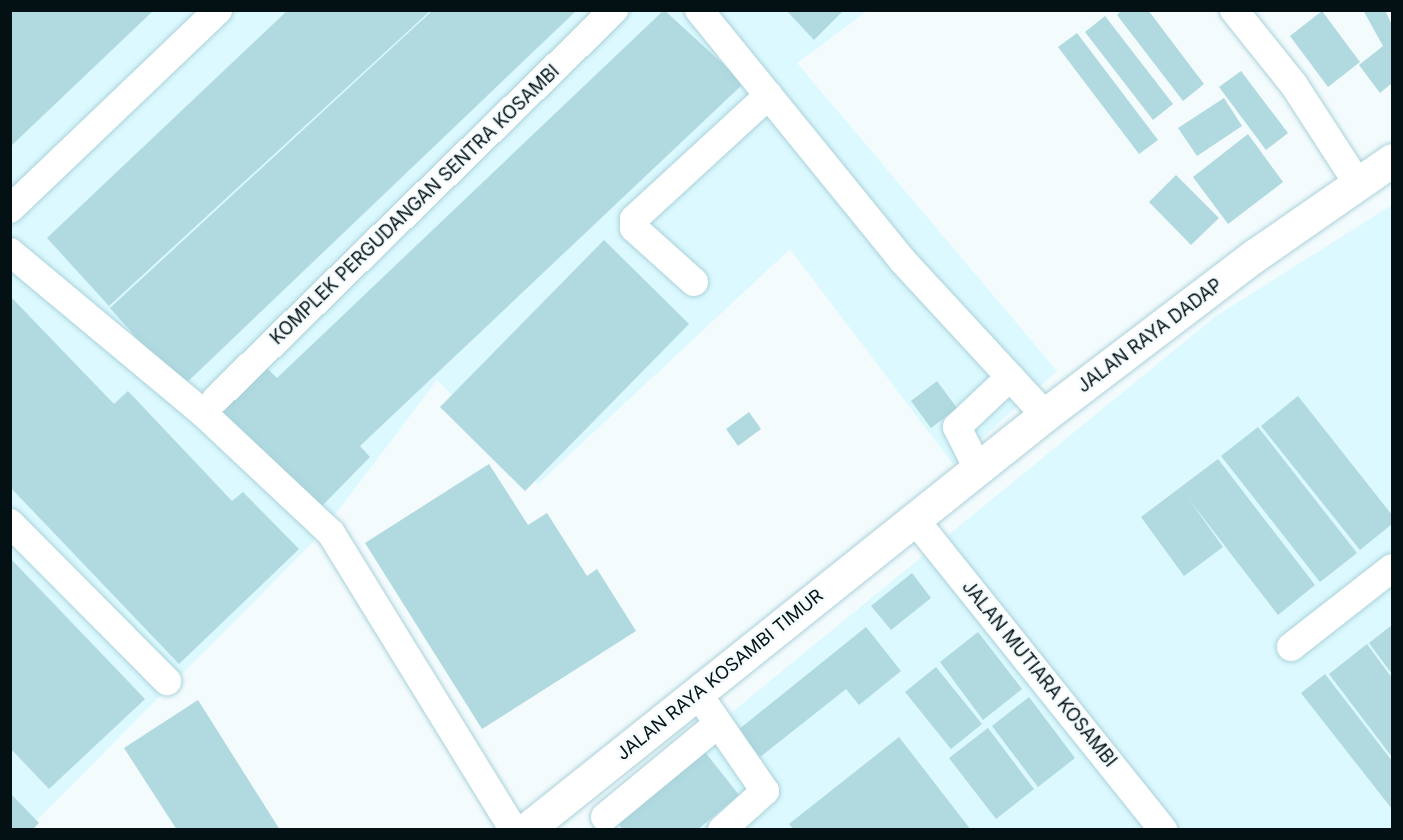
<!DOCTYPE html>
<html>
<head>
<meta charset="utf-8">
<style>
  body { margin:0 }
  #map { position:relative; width:1403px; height:840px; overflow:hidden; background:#f3fbfd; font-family:Inter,sans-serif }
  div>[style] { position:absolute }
  .built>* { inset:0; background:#dbf9fe }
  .building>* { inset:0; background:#b0d9e0 }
  .roads { filter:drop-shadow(0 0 2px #aad2d9) drop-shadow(0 0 2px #aad2d9) }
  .minor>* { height:28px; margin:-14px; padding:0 14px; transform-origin:14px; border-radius:14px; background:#fff }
  .major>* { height:33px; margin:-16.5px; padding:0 16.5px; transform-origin:16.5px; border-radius:16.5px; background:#fff }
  span { translate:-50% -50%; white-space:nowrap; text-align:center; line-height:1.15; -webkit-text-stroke:4.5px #f3fbfd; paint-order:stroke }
  .street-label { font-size:18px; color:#041114 }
  .frame { position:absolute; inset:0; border:12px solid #041114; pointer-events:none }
</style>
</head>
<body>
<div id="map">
  <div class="built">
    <i style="clip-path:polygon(10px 11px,867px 11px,797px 63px,1057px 371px,953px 464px,790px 249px,538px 484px,437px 380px,318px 537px,28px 829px,11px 829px)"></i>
    <i style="clip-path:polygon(1392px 205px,1392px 829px,588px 830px,1216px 316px)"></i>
  </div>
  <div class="building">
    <i style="clip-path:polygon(10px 10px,154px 10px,10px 147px)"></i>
    <i style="clip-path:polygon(288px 10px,431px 10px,109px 306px,47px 238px)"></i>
    <i style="clip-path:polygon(433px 10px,577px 10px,181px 388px,110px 308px)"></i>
    <i style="clip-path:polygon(664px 10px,744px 83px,360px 446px,370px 457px,317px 511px,218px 412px,264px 365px,277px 378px)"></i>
    <i style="clip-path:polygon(786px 10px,844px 10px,814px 40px)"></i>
    <i style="clip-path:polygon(1122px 10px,1148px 10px,1204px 84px,1183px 101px,1117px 15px)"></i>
    <i style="clip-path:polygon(1363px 10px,1385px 10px,1392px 25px,1392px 83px,1380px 93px,1359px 65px,1383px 46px)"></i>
    <i style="clip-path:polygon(1322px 11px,1360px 62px,1328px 87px,1290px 36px)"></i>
    <i style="clip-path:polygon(1105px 16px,1173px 104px,1153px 120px,1085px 32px)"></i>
    <i style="clip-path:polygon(1077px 33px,1158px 140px,1139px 154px,1058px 47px)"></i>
    <i style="clip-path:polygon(1241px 71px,1288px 133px,1266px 150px,1219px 87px)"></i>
    <i style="clip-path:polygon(1224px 98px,1242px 126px,1197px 156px,1178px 128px)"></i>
    <i style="clip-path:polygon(1248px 134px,1283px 182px,1228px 224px,1193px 177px)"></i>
    <i style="clip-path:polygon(1176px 175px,1219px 218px,1191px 245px,1149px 202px)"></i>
    <i style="clip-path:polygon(604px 240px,689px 324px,525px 491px,440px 407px)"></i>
    <i style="clip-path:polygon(10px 296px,114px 404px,128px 391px,232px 501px,243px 492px,299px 549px,179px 664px,10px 487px)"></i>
    <i style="clip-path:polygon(937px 381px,957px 408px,931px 428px,911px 401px)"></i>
    <i style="clip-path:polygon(1298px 396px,1392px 515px,1392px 524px,1360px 550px,1261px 426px)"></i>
    <i style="clip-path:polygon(749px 412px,761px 429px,738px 446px,726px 429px)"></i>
    <i style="clip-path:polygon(1258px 427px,1357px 553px,1320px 582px,1221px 456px)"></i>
    <i style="clip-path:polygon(1218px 459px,1315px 585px,1278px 615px,1188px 498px,1223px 547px,1184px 576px,1141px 517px)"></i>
    <i style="clip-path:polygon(489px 464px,528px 525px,547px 513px,587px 576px,597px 569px,636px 631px,482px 729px,365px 543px)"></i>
    <i style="clip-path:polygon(10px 558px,145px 699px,49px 789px,10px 748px)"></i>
    <i style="clip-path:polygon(912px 573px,931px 598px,891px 630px,871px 606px)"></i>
    <i style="clip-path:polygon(1392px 625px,1392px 674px,1369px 643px)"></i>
    <i style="clip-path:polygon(866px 627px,901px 671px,859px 705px,846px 689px,760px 757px,738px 730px)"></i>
    <i style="clip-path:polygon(978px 632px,1022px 689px,983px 720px,940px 662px)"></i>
    <i style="clip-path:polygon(1367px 644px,1392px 678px,1392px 757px,1329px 674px)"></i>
    <i style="clip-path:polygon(936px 667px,982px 724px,951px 749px,905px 692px)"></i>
    <i style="clip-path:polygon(1325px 674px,1392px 761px,1392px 809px,1301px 693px)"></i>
    <i style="clip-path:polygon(1029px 697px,1075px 758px,1038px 787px,992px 726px)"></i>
    <i style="clip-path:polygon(198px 700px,280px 830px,177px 830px,124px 748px)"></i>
    <i style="clip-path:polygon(988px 728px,1034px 789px,996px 819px,949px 758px)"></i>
    <i style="clip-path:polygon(899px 737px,971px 830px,794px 830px,789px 824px)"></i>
    <i style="clip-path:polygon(705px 752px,739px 795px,697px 830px,623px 830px,618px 823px)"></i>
    <i style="clip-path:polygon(10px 793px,39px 823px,32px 830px,10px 830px)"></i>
  </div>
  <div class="roads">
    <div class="minor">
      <i style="left:699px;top:10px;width:322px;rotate:50.9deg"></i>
      <i style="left:902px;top:260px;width:211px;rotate:47.3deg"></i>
      <i style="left:1234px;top:10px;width:96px;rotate:51.3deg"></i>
      <i style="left:1294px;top:85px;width:118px;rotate:57.1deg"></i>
      <i style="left:10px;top:209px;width:288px;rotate:-43.7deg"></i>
      <i style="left:10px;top:252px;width:251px;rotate:39.8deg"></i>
      <i style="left:203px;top:413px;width:175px;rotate:43.2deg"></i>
      <i style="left:331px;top:533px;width:349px;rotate:58.4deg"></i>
      <i style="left:694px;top:282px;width:81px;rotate:-138deg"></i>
      <i style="left:634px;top:228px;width:9px;rotate:-90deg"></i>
      <i style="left:634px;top:219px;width:183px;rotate:-42.6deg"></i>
      <i style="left:216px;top:399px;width:557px;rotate:-44.34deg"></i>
      <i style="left:978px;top:469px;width:47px;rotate:-116.6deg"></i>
      <i style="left:957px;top:427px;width:73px;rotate:-43.3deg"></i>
      <i style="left:915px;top:520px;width:397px;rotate:51.3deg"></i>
      <i style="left:10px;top:523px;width:223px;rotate:45.2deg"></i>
      <i style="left:1291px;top:647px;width:128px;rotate:-38deg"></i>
      <i style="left:698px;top:694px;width:118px;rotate:55.4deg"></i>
      <i style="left:765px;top:791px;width:58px;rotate:137.8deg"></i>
      <i style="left:605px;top:817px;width:146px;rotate:-39.5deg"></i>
    </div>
    <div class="major">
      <i style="left:526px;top:830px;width:665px;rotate:-38.65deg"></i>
      <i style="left:1045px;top:415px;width:263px;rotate:-37.3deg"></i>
      <i style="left:1254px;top:256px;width:168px;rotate:-34.8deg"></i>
    </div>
  </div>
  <div class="street-label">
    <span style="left:415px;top:205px;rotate:-44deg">KOMPLEK PERGUDANGAN SENTRA KOSAMBI</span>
    <span style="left:1150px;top:336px;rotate:-37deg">JALAN RAYA DADAP</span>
    <span style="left:1039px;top:674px;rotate:51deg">JALAN MUTIARA KOSAMBI</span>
    <span style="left:720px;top:675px;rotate:-39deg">JALAN RAYA KOSAMBI TIMUR</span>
  </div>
  <div class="frame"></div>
</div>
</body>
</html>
